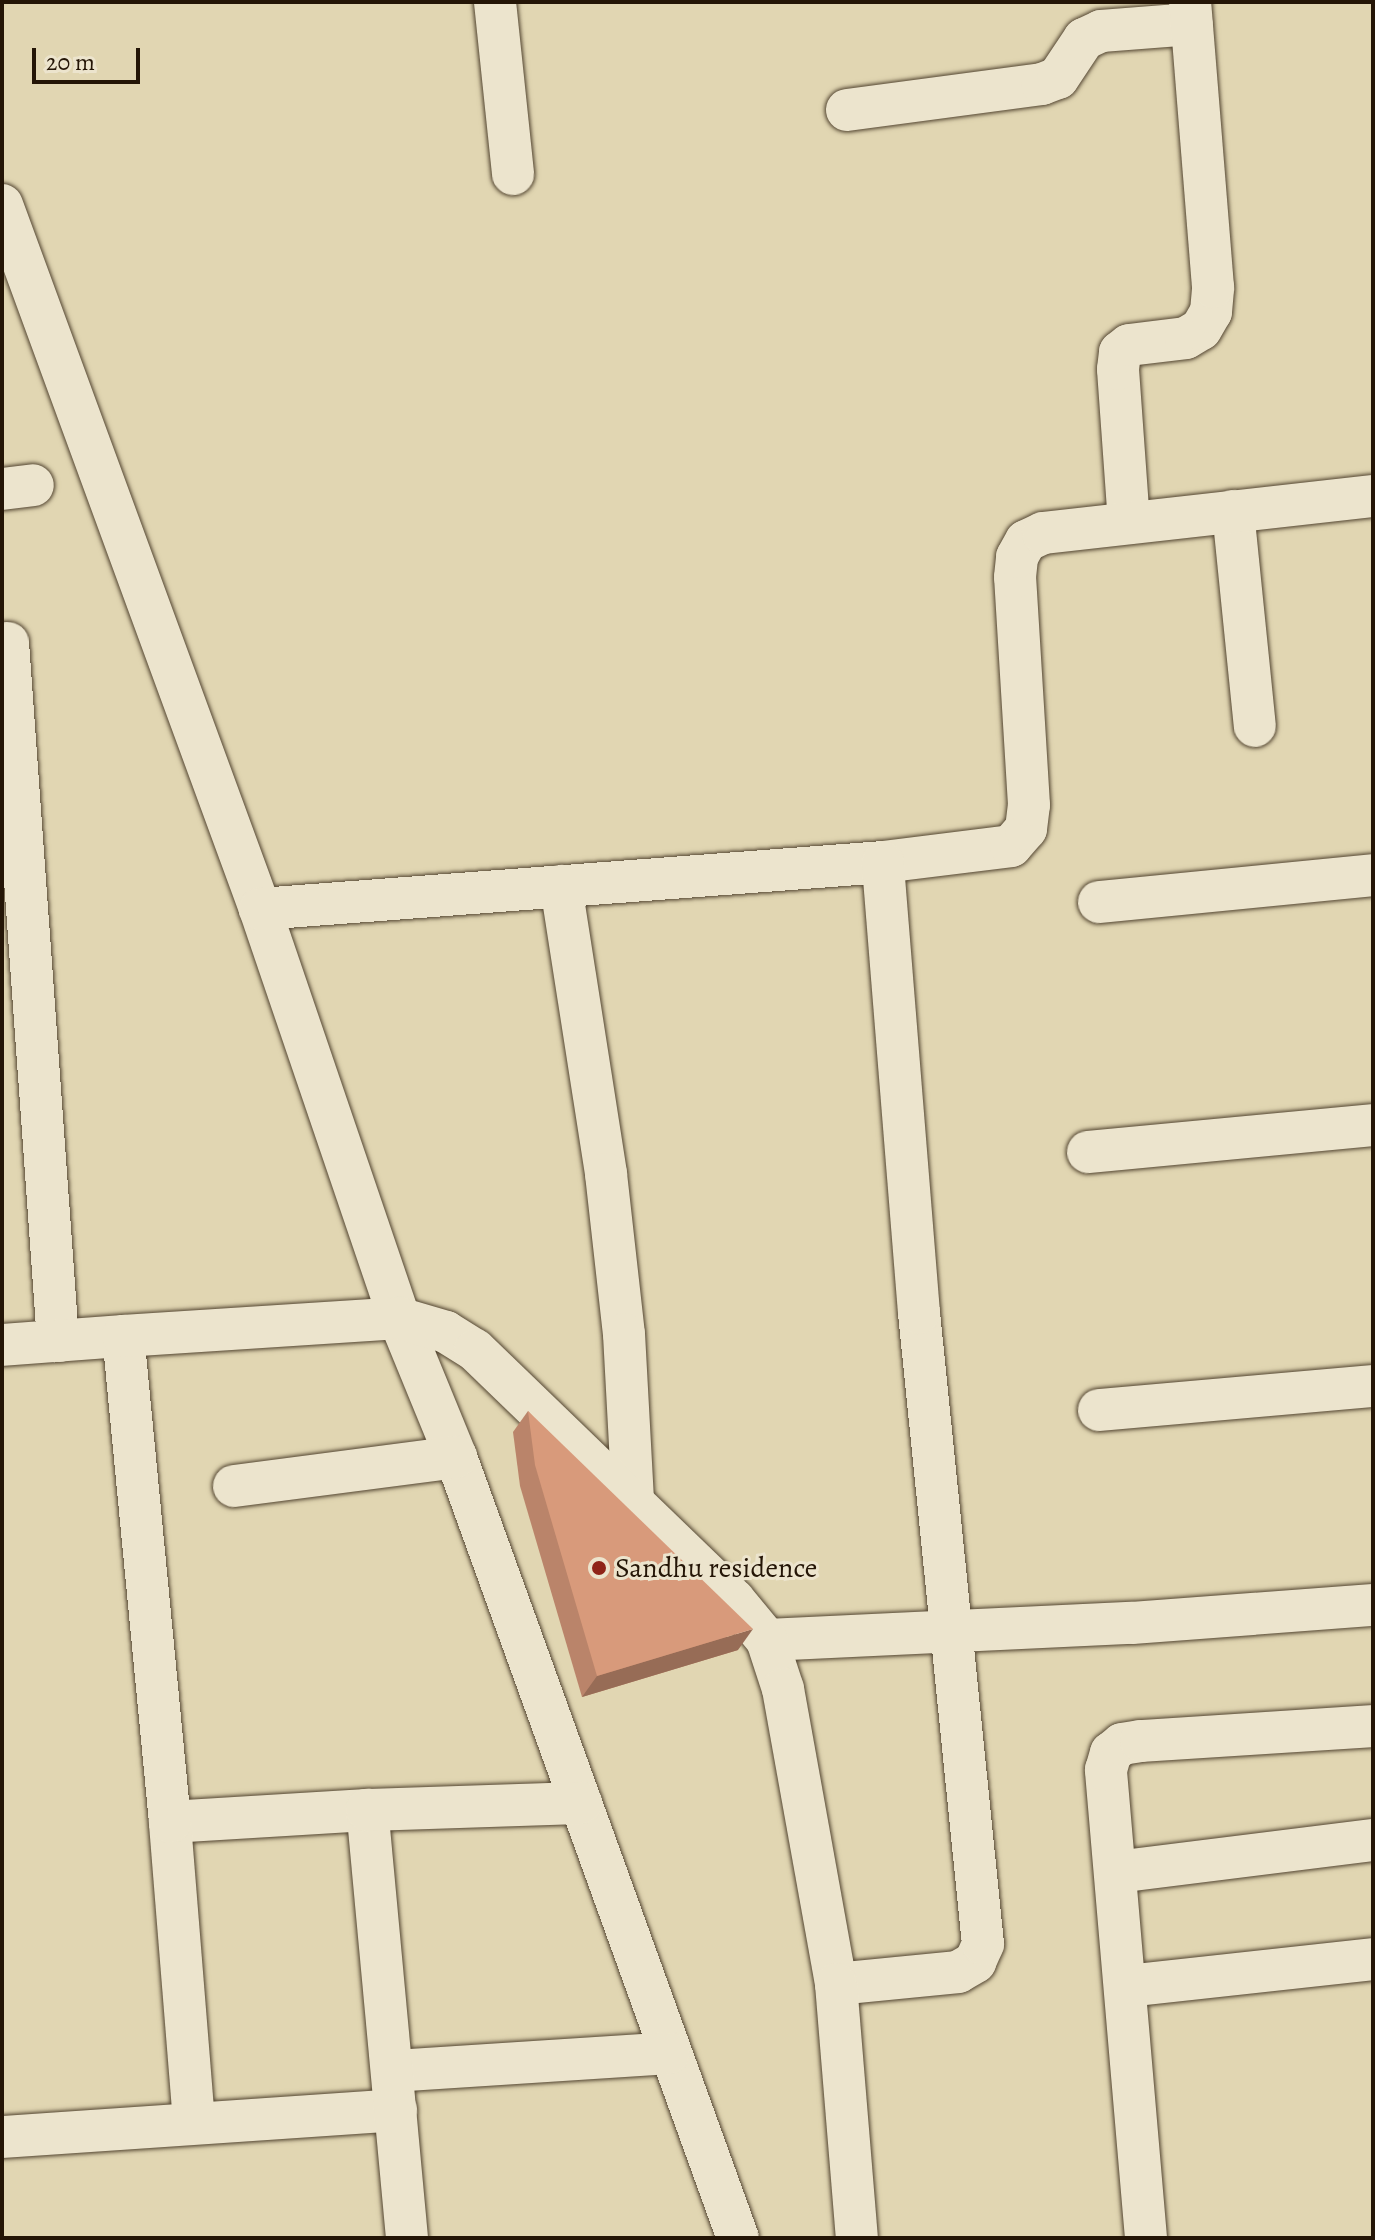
<!DOCTYPE html>
<html>
<head>
<meta charset="utf-8">
<style>
  body { margin:0 }
  #map { position:relative; width:1375px; height:2240px; overflow:hidden; background:#e1d6b2; font-family:Alegreya,serif }
  div>[style] { position:absolute }
  .roads { filter:drop-shadow(0 0 2px #534531) drop-shadow(0 0 2px #534531) }
  .minor>* { height:42px; margin:-21px; padding:0 21px; transform-origin:21px; border-radius:21px; background:#ece4cd }
  .wall>* { inset:0; background:#ba846a }
  .shaded-wall>* { inset:0; background:#976c56 }
  .building>* { inset:0; background:#d89a7b }
  .dots>* { width:22px; height:22px; translate:-50% -50%; box-sizing:border-box; border:4px solid #ece4cd; border-radius:50% }
  span { translate:-50% -50%; white-space:nowrap; text-align:center; line-height:1.15; -webkit-text-stroke:6px #ece4cd; paint-order:stroke }
  .poi-label { font-size:28px; color:#241506 }
  .left { translate:0 -50%; text-align:left }
  .frame { position:absolute; inset:0; border:4px solid #241506; pointer-events:none }
  .scale { position:absolute; left:32px; top:48px; width:108px; height:36px; box-sizing:border-box; border:4px solid #241506; border-top:0; padding-left:10px; font-size:24px; line-height:28px; white-space:nowrap; color:#241506; -webkit-text-stroke:6px #ece4cd; paint-order:stroke }
</style>
</head>
<body>
<div id="map">
  <div class="roads">
    <div class="minor">
      <i style="left:495px;top:2px;width:173px;rotate:84deg"></i>
      <i style="left:847px;top:110px;width:197px;rotate:-7.6deg"></i>
      <i style="left:1042px;top:84px;width:17px;rotate:-21deg"></i>
      <i style="left:1058px;top:78px;width:47px;rotate:-56.3deg"></i>
      <i style="left:1084px;top:39px;width:19px;rotate:-25deg"></i>
      <i style="left:1101px;top:31px;width:91px;rotate:-4.4deg"></i>
      <i style="left:2px;top:205px;width:750px;rotate:69.87deg"></i>
      <i style="left:260px;top:909px;width:432px;rotate:71.2deg"></i>
      <i style="left:399px;top:1318px;width:150px;rotate:67.7deg"></i>
      <i style="left:456px;top:1457px;width:830px;rotate:70.15deg"></i>
      <i style="left:2px;top:489px;width:31px;rotate:-7deg"></i>
      <i style="left:1233px;top:511px;width:216px;rotate:84.2deg"></i>
      <i style="left:1129px;top:523px;width:154px;rotate:-94.1deg"></i>
      <i style="left:1118px;top:369px;width:17px;rotate:-83deg"></i>
      <i style="left:1120px;top:352px;width:11px;rotate:-38deg"></i>
      <i style="left:1129px;top:345px;width:57px;rotate:-7deg"></i>
      <i style="left:1186px;top:338px;width:17px;rotate:-31deg"></i>
      <i style="left:1201px;top:329px;width:20px;rotate:-60deg"></i>
      <i style="left:1211px;top:312px;width:25px;rotate:-85deg"></i>
      <i style="left:1213px;top:287px;width:286px;rotate:-94.6deg"></i>
      <i style="left:8px;top:643px;width:700px;rotate:85.9deg"></i>
      <i style="left:561px;top:886px;width:291px;rotate:81.1deg"></i>
      <i style="left:606px;top:1174px;width:161px;rotate:83.6deg"></i>
      <i style="left:624px;top:1334px;width:168px;rotate:86.9deg"></i>
      <i style="left:1099px;top:902px;width:275px;rotate:-5.6deg"></i>
      <i style="left:260px;top:909px;width:625px;rotate:-4.31deg"></i>
      <i style="left:883px;top:862px;width:129px;rotate:-7.1deg"></i>
      <i style="left:1011px;top:846px;width:23px;rotate:-49deg"></i>
      <i style="left:1026px;top:829px;width:24px;rotate:-83deg"></i>
      <i style="left:1029px;top:805px;width:228px;rotate:-93.5deg"></i>
      <i style="left:1015px;top:577px;width:20px;rotate:-84deg"></i>
      <i style="left:1017px;top:557px;width:18px;rotate:-61deg"></i>
      <i style="left:1026px;top:541px;width:19px;rotate:-25deg"></i>
      <i style="left:1043px;top:533px;width:332px;rotate:-6.4deg"></i>
      <i style="left:1088px;top:1152px;width:286px;rotate:-5.4deg"></i>
      <i style="left:2px;top:1345px;width:121px;rotate:-4.3deg"></i>
      <i style="left:1099px;top:1410px;width:275px;rotate:-5deg"></i>
      <i style="left:234px;top:1486px;width:224px;rotate:-7.4deg"></i>
      <i style="left:767px;top:1640px;width:365px;rotate:-2.7deg"></i>
      <i style="left:1132px;top:1623px;width:242px;rotate:-4.3deg"></i>
      <i style="left:170px;top:1822px;width:197px;rotate:-3.5deg"></i>
      <i style="left:1116px;top:1872px;width:259px;rotate:-7.1deg"></i>
      <i style="left:836px;top:1984px;width:123px;rotate:-5.6deg"></i>
      <i style="left:958px;top:1972px;width:20px;rotate:-30deg"></i>
      <i style="left:975px;top:1962px;width:20px;rotate:-66deg"></i>
      <i style="left:983px;top:1944px;width:634px;rotate:-95.79deg"></i>
      <i style="left:919px;top:1313px;width:452px;rotate:-94.6deg"></i>
      <i style="left:1126px;top:1986px;width:248px;rotate:-6.2deg"></i>
      <i style="left:393px;top:2071px;width:276px;rotate:-3.7deg"></i>
      <i style="left:194px;top:2122px;width:301px;rotate:-94.6deg"></i>
      <i style="left:170px;top:1822px;width:488px;rotate:-95.5deg"></i>
      <i style="left:123px;top:1336px;width:277px;rotate:-3.7deg"></i>
      <i style="left:399px;top:1318px;width:49px;rotate:16.6deg"></i>
      <i style="left:446px;top:1332px;width:34px;rotate:32deg"></i>
      <i style="left:475px;top:1350px;width:360px;rotate:44deg"></i>
      <i style="left:734px;top:1600px;width:52px;rotate:50.5deg"></i>
      <i style="left:767px;top:1640px;width:52px;rotate:71.9deg"></i>
      <i style="left:783px;top:1689px;width:300px;rotate:79.8deg"></i>
      <i style="left:836px;top:1984px;width:255px;rotate:85.3deg"></i>
      <i style="left:2px;top:2137px;width:395px;rotate:-3.9deg"></i>
      <i style="left:407px;top:2238px;width:430px;rotate:-95.3deg"></i>
      <i style="left:367px;top:1810px;width:214px;rotate:-1.9deg"></i>
      <i style="left:1146px;top:2238px;width:470px;rotate:-94.9deg"></i>
      <i style="left:1106px;top:1770px;width:18px;rotate:-74deg"></i>
      <i style="left:1111px;top:1753px;width:14px;rotate:-39deg"></i>
      <i style="left:1122px;top:1744px;width:19px;rotate:-9deg"></i>
      <i style="left:1141px;top:1741px;width:232px;rotate:-3.7deg"></i>
    </div>
  </div>
  <div class="wall">
    <i style="clip-path:polygon(528px 1411px,738px 1650px,582px 1697px,520px 1486px,513px 1432px)"></i>
  </div>
  <div class="shaded-wall">
    <i style="clip-path:polygon(753px 1629px,738px 1650px,582px 1697px,597px 1676px)"></i>
  </div>
  <div class="building">
    <i style="clip-path:polygon(528px 1411px,753px 1629px,597px 1676px,535px 1465px)"></i>
  </div>
  <div class="dots">
    <i style="left:599px;top:1568px;background:#8f2418"></i>
  </div>
  <div class="poi-label">
    <span class="left" style="left:615px;top:1568px">Sandhu residence</span>
  </div>
  <div class="frame"></div>
  <div class="scale">20 m</div>
</div>
</body>
</html>
